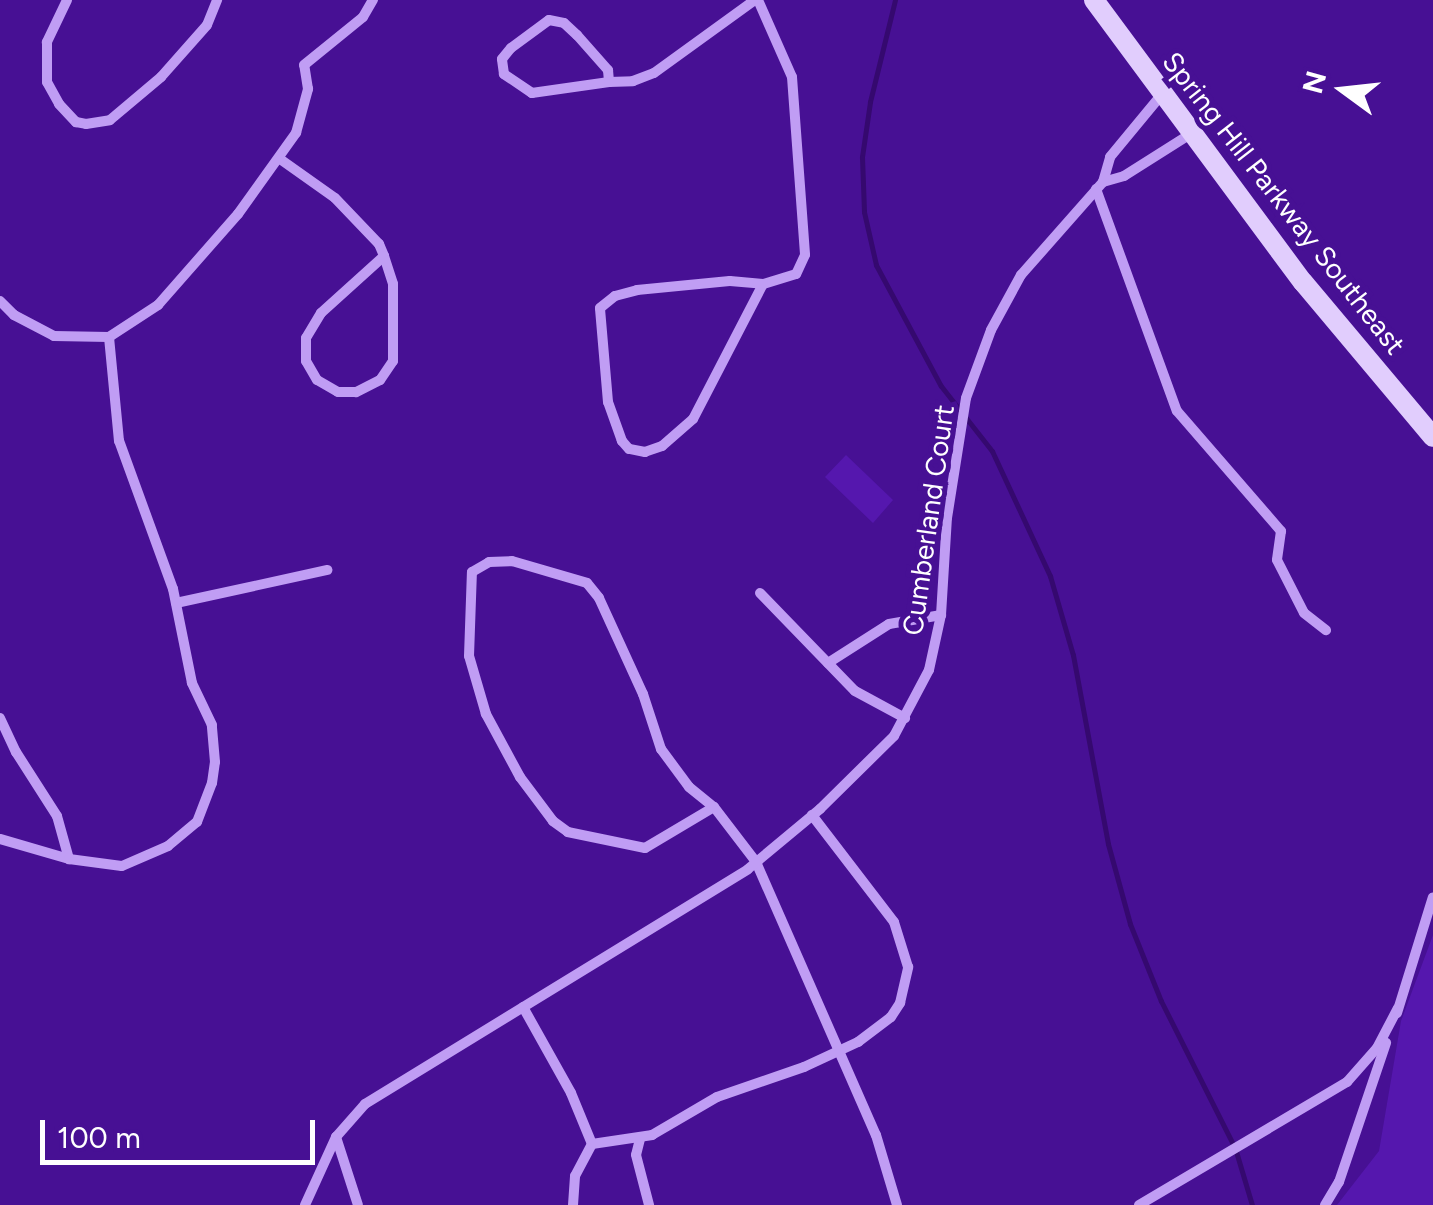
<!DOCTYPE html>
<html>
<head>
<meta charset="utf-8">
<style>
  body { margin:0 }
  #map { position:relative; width:1433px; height:1205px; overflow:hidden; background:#471094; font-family:Figtree,sans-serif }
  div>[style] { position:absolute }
  .green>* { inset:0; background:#5517ae }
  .stream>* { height:5px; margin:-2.5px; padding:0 2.5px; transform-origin:2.5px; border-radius:2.5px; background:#35096f }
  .street>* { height:10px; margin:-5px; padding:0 5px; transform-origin:5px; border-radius:5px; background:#c09df4 }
  .secondary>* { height:20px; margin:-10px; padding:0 10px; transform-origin:10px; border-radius:10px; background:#e1cdfd }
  span { translate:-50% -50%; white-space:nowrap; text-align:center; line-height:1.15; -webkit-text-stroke:10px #471094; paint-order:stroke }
  .street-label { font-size:28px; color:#fff }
  .north { position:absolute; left:1293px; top:40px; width:100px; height:100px; -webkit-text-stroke:8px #471094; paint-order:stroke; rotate:285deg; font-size:28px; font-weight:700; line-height:40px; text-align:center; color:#fff }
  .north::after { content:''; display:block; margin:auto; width:35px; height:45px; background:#fff; clip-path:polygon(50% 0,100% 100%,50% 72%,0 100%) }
  .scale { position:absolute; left:40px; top:1120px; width:275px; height:45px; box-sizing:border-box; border:5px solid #fff; border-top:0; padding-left:12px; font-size:30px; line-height:35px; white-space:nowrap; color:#fff; -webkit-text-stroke:8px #471094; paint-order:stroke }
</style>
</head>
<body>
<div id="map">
  <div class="green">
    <i style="clip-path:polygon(846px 455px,893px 500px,873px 523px,825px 477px)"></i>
    <i style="clip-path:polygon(1433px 935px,1433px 1205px,1337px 1205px,1379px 1151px,1401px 1021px)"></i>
  </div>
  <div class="stream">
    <i style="left:895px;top:0;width:105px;rotate:103.8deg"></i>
    <i style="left:870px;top:102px;width:56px;rotate:98.3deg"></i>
    <i style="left:862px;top:157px;width:55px;rotate:87.9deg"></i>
    <i style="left:864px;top:212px;width:54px;rotate:77.2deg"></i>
    <i style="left:876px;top:265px;width:137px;rotate:61.8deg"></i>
    <i style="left:941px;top:386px;width:83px;rotate:51.9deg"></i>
    <i style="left:992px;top:451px;width:138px;rotate:65.1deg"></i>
    <i style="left:1050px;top:576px;width:82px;rotate:73.8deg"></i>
    <i style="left:1073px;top:655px;width:192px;rotate:79.5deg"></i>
    <i style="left:1108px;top:844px;width:83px;rotate:74.6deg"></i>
    <i style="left:1130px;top:924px;width:83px;rotate:68.1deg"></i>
    <i style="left:1161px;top:1001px;width:165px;rotate:63.3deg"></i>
    <i style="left:1235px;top:1148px;width:59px;rotate:73.4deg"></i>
  </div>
  <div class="street">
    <i style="left:67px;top:0;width:47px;rotate:115.5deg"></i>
    <i style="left:47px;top:42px;width:40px;rotate:90deg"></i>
    <i style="left:47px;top:82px;width:25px;rotate:61deg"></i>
    <i style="left:59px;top:104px;width:25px;rotate:47deg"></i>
    <i style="left:76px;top:122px;width:10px;rotate:11deg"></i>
    <i style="left:86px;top:124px;width:24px;rotate:-9deg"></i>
    <i style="left:110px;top:120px;width:67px;rotate:-40.1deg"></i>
    <i style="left:161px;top:77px;width:69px;rotate:-48.5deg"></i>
    <i style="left:207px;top:25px;width:27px;rotate:-68deg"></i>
    <i style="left:758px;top:0;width:84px;rotate:66.2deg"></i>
    <i style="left:792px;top:77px;width:178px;rotate:85.8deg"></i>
    <i style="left:805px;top:255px;width:21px;rotate:115deg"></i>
    <i style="left:796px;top:274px;width:34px;rotate:163deg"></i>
    <i style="left:549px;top:20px;width:15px;rotate:11deg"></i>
    <i style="left:564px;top:23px;width:18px;rotate:43deg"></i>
    <i style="left:577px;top:35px;width:47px;rotate:48.5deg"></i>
    <i style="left:608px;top:70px;width:12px;rotate:85deg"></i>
    <i style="left:609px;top:82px;width:78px;rotate:171.9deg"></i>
    <i style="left:532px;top:93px;width:34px;rotate:-146deg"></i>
    <i style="left:504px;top:74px;width:15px;rotate:-98deg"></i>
    <i style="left:502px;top:59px;width:14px;rotate:-51deg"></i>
    <i style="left:511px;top:48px;width:47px;rotate:-36.4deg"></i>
    <i style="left:609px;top:82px;width:24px;rotate:-2deg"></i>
    <i style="left:633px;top:81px;width:22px;rotate:-21deg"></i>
    <i style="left:654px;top:73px;width:125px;rotate:-35.9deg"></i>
    <i style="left:280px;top:159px;width:67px;rotate:35.3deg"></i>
    <i style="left:335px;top:198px;width:64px;rotate:46.3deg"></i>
    <i style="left:379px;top:244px;width:13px;rotate:67deg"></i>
    <i style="left:1103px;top:182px;width:22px;rotate:-16deg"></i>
    <i style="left:1124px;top:176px;width:80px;rotate:-32.3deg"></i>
    <i style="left:1096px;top:189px;width:236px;rotate:70deg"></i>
    <i style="left:1177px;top:411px;width:159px;rotate:49.1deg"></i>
    <i style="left:1281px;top:531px;width:29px;rotate:98deg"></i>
    <i style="left:1277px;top:560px;width:59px;rotate:63deg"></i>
    <i style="left:1304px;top:613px;width:28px;rotate:38deg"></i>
    <i style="left:384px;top:256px;width:29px;rotate:72deg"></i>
    <i style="left:393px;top:284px;width:77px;rotate:90deg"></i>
    <i style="left:393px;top:361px;width:23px;rotate:124deg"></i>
    <i style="left:380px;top:380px;width:27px;rotate:153deg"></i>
    <i style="left:356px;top:392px;width:18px;rotate:180deg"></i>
    <i style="left:338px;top:392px;width:24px;rotate:-150deg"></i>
    <i style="left:317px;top:380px;width:22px;rotate:-120deg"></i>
    <i style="left:306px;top:361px;width:23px;rotate:-90deg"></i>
    <i style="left:306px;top:338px;width:29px;rotate:-59deg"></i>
    <i style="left:321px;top:313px;width:85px;rotate:-42.1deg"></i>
    <i style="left:730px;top:281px;width:33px;rotate:5deg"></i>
    <i style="left:763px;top:284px;width:152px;rotate:117.4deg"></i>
    <i style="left:693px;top:419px;width:41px;rotate:138.9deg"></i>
    <i style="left:662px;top:446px;width:18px;rotate:161deg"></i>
    <i style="left:645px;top:452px;width:16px;rotate:-169deg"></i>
    <i style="left:629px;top:449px;width:11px;rotate:-131deg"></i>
    <i style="left:622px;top:441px;width:41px;rotate:-109.7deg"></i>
    <i style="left:608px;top:402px;width:94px;rotate:-94.9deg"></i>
    <i style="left:600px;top:308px;width:19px;rotate:-39deg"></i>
    <i style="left:615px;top:296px;width:23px;rotate:-15deg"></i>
    <i style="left:637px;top:290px;width:93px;rotate:-5.5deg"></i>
    <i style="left:0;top:301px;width:20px;rotate:45deg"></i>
    <i style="left:14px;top:315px;width:45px;rotate:27.7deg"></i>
    <i style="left:54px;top:336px;width:55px;rotate:1deg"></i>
    <i style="left:512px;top:561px;width:78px;rotate:16.3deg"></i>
    <i style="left:587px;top:583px;width:19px;rotate:51deg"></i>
    <i style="left:599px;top:598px;width:106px;rotate:65.4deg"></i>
    <i style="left:643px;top:694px;width:58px;rotate:71.9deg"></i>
    <i style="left:661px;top:749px;width:47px;rotate:53.6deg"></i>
    <i style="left:689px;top:787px;width:32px;rotate:39deg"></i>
    <i style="left:714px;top:807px;width:80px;rotate:149.3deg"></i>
    <i style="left:645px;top:848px;width:79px;rotate:-168.3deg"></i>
    <i style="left:568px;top:832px;width:19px;rotate:-144deg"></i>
    <i style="left:553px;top:821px;width:55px;rotate:-126.9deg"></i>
    <i style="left:520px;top:777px;width:72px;rotate:-118.4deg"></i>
    <i style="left:486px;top:714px;width:60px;rotate:-106.3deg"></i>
    <i style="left:469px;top:656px;width:84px;rotate:-88deg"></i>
    <i style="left:472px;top:572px;width:20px;rotate:-30deg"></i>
    <i style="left:489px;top:562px;width:23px;rotate:-2deg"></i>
    <i style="left:760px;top:593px;width:136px;rotate:45.9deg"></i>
    <i style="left:855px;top:691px;width:57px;rotate:28.4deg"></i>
    <i style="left:176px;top:603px;width:155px;rotate:-12.3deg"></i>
    <i style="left:828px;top:663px;width:72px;rotate:-32.6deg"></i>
    <i style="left:889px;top:624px;width:53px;rotate:-9.8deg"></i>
    <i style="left:0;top:718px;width:38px;rotate:65deg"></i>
    <i style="left:16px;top:752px;width:76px;rotate:57.4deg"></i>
    <i style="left:57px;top:816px;width:45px;rotate:74.4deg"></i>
    <i style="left:69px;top:859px;width:72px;rotate:-163.8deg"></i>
    <i style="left:714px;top:807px;width:69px;rotate:52.6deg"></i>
    <i style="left:756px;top:862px;width:298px;rotate:66.3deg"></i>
    <i style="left:876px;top:1135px;width:73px;rotate:73.3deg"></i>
    <i style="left:69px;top:859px;width:53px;rotate:7.5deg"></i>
    <i style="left:122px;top:866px;width:50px;rotate:-23.5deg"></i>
    <i style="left:168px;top:846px;width:38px;rotate:-40deg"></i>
    <i style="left:197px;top:822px;width:42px;rotate:-69deg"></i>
    <i style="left:212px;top:783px;width:21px;rotate:-82deg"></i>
    <i style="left:215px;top:762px;width:37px;rotate:-95deg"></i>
    <i style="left:212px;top:725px;width:47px;rotate:-115.5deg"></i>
    <i style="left:192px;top:683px;width:96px;rotate:-101.4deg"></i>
    <i style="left:173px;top:589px;width:158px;rotate:-110deg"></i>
    <i style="left:119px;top:441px;width:104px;rotate:-95.5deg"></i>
    <i style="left:109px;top:337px;width:59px;rotate:-33.1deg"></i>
    <i style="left:158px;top:305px;width:121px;rotate:-48.7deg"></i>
    <i style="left:238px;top:214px;width:100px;rotate:-54.4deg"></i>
    <i style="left:296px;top:133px;width:46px;rotate:-74.7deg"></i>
    <i style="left:308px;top:89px;width:24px;rotate:-99deg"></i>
    <i style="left:304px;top:65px;width:76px;rotate:-39.1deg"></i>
    <i style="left:363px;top:17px;width:20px;rotate:-60deg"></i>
    <i style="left:523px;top:1007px;width:98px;rotate:60.8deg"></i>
    <i style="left:571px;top:1093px;width:55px;rotate:67.6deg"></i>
    <i style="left:1397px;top:1013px;width:121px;rotate:-72.8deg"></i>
    <i style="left:336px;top:1137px;width:44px;rotate:-48.7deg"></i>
    <i style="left:365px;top:1104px;width:449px;rotate:-31.5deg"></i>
    <i style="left:748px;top:869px;width:94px;rotate:-39.8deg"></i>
    <i style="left:820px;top:809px;width:104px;rotate:-44.6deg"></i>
    <i style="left:894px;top:736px;width:75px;rotate:-62.1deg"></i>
    <i style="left:929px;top:670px;width:56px;rotate:-77.7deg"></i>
    <i style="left:941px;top:615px;width:97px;rotate:-86.5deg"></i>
    <i style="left:947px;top:518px;width:121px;rotate:-81deg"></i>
    <i style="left:966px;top:398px;width:72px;rotate:-69.8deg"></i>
    <i style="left:991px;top:330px;width:63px;rotate:-61.4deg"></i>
    <i style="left:1021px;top:275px;width:124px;rotate:-48.6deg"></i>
    <i style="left:1103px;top:182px;width:26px;rotate:-74deg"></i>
    <i style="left:1110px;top:157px;width:83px;rotate:-50.4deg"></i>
    <i style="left:640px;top:1139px;width:16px;rotate:104deg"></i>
    <i style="left:636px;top:1155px;width:52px;rotate:75.4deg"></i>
    <i style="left:305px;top:1205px;width:75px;rotate:-65.5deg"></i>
    <i style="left:336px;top:1137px;width:71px;rotate:72.1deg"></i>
    <i style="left:573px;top:1205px;width:29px;rotate:-86deg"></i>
    <i style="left:575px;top:1176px;width:36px;rotate:-62deg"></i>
    <i style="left:592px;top:1144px;width:61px;rotate:-8.5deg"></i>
    <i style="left:652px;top:1135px;width:75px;rotate:-30.3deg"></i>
    <i style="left:717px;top:1097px;width:92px;rotate:-19deg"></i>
    <i style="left:804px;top:1067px;width:60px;rotate:-24.8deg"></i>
    <i style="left:858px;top:1042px;width:41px;rotate:-37.1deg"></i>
    <i style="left:891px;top:1017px;width:17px;rotate:-57deg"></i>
    <i style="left:900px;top:1003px;width:37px;rotate:-77deg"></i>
    <i style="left:908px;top:967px;width:47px;rotate:-107.3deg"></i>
    <i style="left:894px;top:922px;width:135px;rotate:-127.5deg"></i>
    <i style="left:1139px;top:1205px;width:242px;rotate:-30.6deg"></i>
    <i style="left:1347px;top:1082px;width:45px;rotate:-48.6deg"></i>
    <i style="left:1377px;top:1048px;width:45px;rotate:-62.3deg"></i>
    <i style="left:1325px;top:1205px;width:27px;rotate:-59deg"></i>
    <i style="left:1339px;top:1182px;width:147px;rotate:-71.3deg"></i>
  </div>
  <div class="secondary">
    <i style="left:1094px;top:0;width:351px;rotate:53.5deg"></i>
    <i style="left:1303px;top:282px;width:202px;rotate:50deg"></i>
  </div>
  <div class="street-label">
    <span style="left:1284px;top:203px;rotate:52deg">Spring Hill Parkway Southeast</span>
    <span style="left:928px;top:520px;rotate:-82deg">Cumberland Court</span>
  </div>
  <div class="north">N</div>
  <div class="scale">100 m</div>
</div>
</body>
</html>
